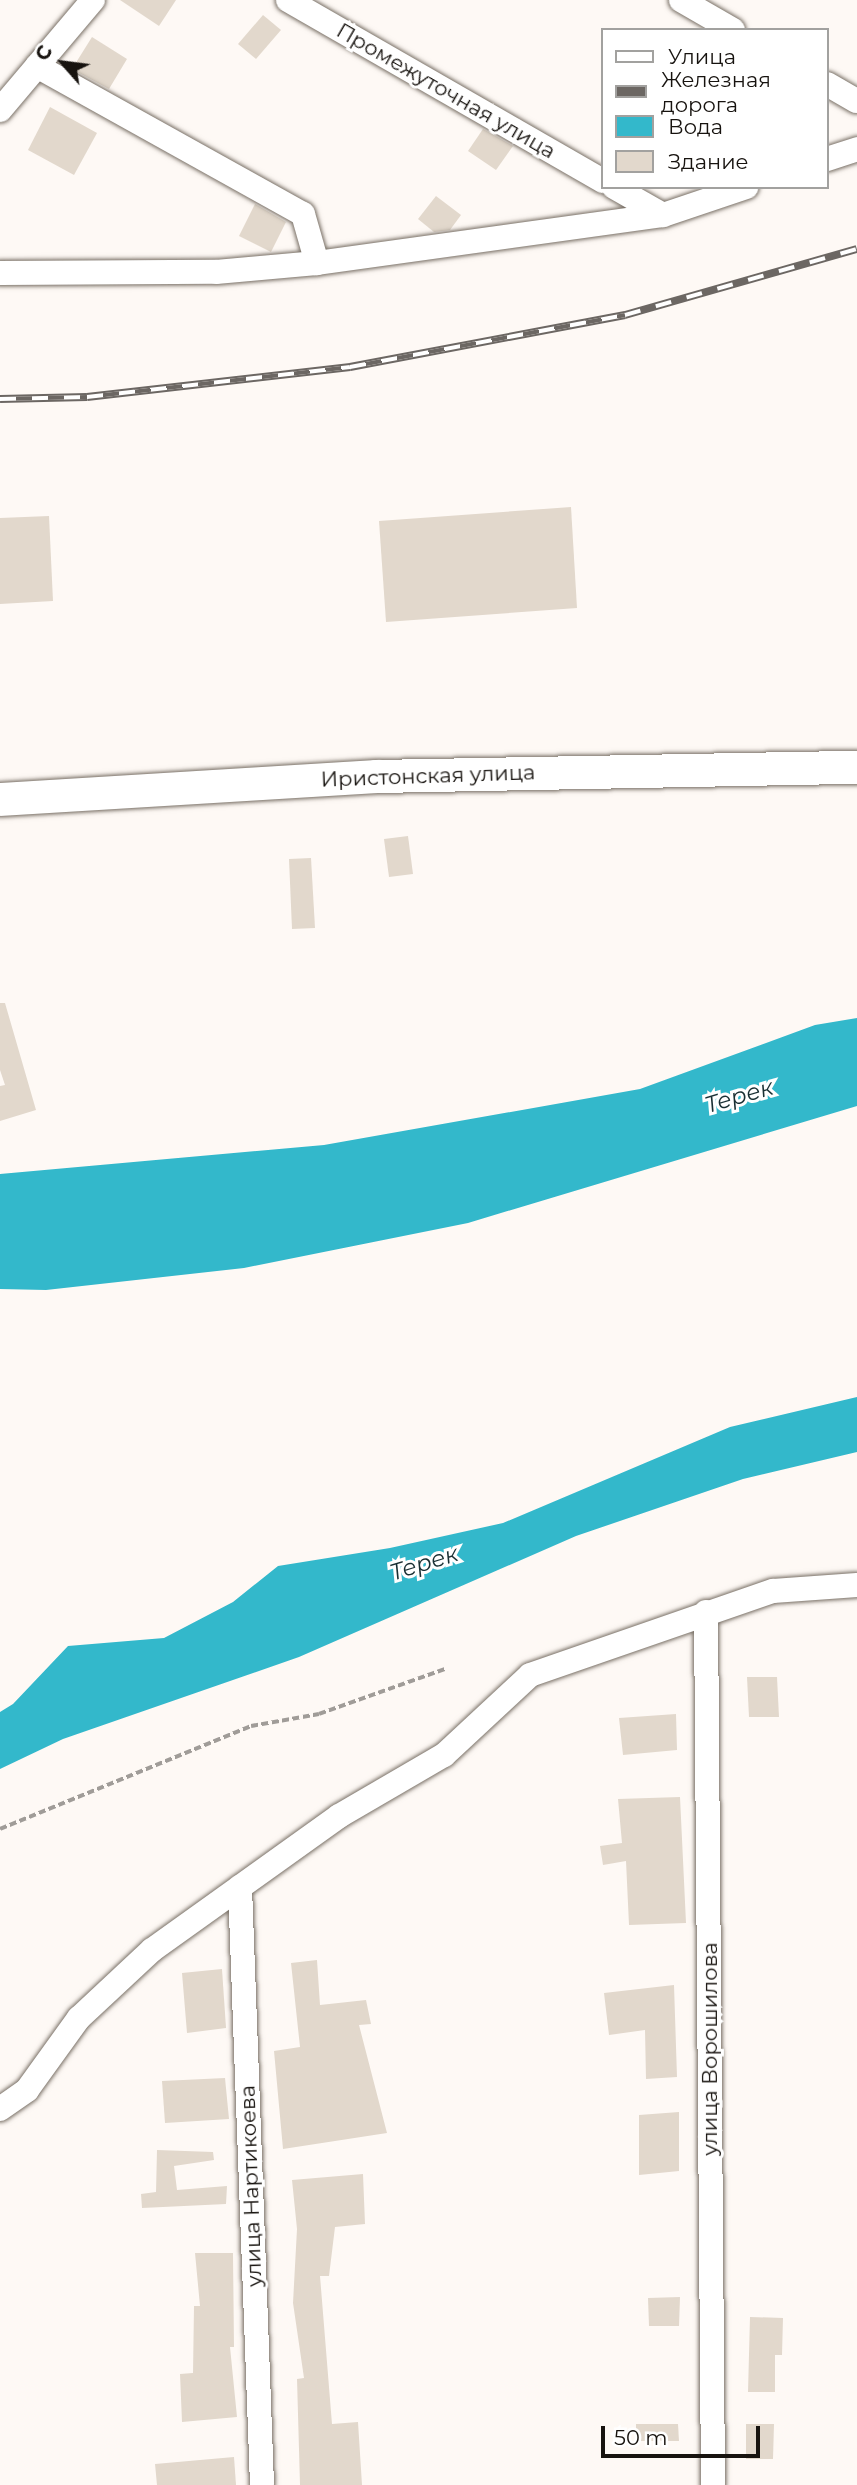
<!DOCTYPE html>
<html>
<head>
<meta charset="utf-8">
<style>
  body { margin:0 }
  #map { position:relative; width:857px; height:2485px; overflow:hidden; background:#fef9f5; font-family:Montserrat,sans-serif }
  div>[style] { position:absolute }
  .water>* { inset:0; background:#33b8cb }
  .building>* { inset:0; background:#e2d8cc }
  .path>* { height:3.5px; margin-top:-1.75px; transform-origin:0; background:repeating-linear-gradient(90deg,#a09c98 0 7px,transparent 0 10.5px) }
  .roads { filter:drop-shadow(0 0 2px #797066) drop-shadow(0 0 2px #797066) }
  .street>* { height:24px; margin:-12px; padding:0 12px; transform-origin:12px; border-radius:12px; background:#fff }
  .secondary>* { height:33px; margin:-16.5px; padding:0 16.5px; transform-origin:16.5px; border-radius:16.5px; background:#fff }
  .rail>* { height:8px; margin-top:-4px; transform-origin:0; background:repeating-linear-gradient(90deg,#fff 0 16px,#6c6763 0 32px); box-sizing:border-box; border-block:2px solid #6c6763 }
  span { translate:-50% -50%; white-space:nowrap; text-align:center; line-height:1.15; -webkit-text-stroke:6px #fff; paint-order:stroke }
  .street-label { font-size:21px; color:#17130f }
  .water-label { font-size:23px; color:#192f33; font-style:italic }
  .legend { position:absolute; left:601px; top:28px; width:228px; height:161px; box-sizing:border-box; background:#fff; border:2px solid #a2a19f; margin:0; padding:9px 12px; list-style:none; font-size:21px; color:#17130f }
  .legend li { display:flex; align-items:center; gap:14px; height:35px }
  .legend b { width:35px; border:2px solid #a2a19f }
  .north { position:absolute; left:28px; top:28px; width:70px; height:70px; -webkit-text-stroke:5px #fff; paint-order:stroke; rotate:298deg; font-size:19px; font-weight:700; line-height:28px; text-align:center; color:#17130f }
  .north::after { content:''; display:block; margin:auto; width:24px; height:32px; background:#17130f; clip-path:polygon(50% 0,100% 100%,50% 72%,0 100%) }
  .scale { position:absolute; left:601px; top:2426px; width:159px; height:32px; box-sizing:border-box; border:4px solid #17130f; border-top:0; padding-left:9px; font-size:21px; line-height:24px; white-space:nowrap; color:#17130f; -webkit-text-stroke:5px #fff; paint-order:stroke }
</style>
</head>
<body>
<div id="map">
  <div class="water">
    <i style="clip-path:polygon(857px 1018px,857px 1106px,468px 1223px,244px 1268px,46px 1290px,0 1289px,0 1174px,324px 1145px,640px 1089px,815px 1025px)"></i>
    <i style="clip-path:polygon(857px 1397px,857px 1452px,743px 1479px,576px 1536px,299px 1657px,63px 1739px,0 1769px,0 1712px,13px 1704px,68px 1646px,164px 1638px,233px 1602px,278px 1566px,390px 1548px,503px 1523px,730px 1427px)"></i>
  </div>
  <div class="building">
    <i style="clip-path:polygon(120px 0,176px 0,159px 26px)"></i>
    <i style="clip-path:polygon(263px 15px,281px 30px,256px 59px,238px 44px)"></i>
    <i style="clip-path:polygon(92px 37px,127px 59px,109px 89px,72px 69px)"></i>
    <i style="clip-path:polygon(50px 107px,97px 133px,74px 175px,28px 150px)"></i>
    <i style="clip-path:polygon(483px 129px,513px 146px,496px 170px,468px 151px)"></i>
    <i style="clip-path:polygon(436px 196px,461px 215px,450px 230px,434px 232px,418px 219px)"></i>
    <i style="clip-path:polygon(255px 204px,286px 222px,271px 252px,239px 236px)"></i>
    <i style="clip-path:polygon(571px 507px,577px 608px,386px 622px,379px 521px)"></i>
    <i style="clip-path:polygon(49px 516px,53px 601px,0 604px,0 518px)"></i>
    <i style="clip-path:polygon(408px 836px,413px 874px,389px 877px,384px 839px)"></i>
    <i style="clip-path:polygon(311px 858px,315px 928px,292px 929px,289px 859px)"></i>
    <i style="clip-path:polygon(0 1003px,5px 1003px,36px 1110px,0 1121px,0 1086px,5px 1085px,0 1070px)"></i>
    <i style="clip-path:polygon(747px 1677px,777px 1677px,779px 1717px,749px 1717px)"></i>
    <i style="clip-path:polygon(676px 1714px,677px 1750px,623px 1755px,619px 1718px)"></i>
    <i style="clip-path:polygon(680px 1797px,686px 1923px,629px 1925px,626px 1861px,603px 1865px,600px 1846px,622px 1843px,618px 1799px)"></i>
    <i style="clip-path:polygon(317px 1960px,320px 2005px,366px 2000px,371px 2024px,359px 2025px,387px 2133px,283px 2149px,274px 2051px,300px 2047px,291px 1963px)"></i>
    <i style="clip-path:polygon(222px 1969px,226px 2028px,187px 2033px,182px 1973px)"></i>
    <i style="clip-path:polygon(674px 1985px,677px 2077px,646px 2079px,645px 2030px,609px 2035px,604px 1993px)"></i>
    <i style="clip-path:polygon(225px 2078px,229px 2119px,165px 2123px,162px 2081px)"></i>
    <i style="clip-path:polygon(679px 2112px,679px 2171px,639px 2175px,639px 2115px)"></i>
    <i style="clip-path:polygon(157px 2150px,213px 2152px,214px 2160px,174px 2166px,177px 2190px,227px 2186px,226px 2204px,142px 2208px,141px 2194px,156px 2192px)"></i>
    <i style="clip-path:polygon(363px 2174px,365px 2224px,335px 2227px,329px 2276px,320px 2276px,332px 2424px,358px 2422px,362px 2485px,300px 2485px,297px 2379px,304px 2378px,293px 2303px,297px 2229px,292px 2180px)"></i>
    <i style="clip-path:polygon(195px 2253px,233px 2253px,234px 2347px,230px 2347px,237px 2417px,182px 2422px,180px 2374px,193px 2373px,194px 2306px,200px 2306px)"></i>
    <i style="clip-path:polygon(680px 2297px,679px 2326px,649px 2326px,648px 2298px)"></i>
    <i style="clip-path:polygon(750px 2317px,783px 2318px,782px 2355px,775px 2355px,775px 2392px,748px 2392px)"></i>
    <i style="clip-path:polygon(636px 2424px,678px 2424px,679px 2441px,636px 2441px)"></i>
    <i style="clip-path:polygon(746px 2424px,774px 2424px,773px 2459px,746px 2459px)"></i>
    <i style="clip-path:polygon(234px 2457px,236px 2485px,157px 2485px,155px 2464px)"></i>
  </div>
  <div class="path">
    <i style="left:0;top:1829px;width:271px;rotate:-22.3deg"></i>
    <i style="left:251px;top:1726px;width:69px;rotate:-10deg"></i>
    <i style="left:319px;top:1714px;width:134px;rotate:-19.7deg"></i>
  </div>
  <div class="roads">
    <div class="street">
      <i style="left:288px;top:0;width:363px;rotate:29.9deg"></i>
      <i style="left:681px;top:0;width:60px;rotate:30deg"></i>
      <i style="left:37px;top:66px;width:304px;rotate:29.1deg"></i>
      <i style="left:303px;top:214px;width:51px;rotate:74.1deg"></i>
      <i style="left:827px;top:84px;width:34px;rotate:30deg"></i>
      <i style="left:0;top:110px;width:144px;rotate:-49.8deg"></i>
      <i style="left:827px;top:159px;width:32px;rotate:-18deg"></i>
      <i style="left:614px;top:187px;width:56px;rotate:29.7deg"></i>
      <i style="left:0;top:273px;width:216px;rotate:-0.3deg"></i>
      <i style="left:216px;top:272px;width:101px;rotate:-5.1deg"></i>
      <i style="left:317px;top:263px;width:349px;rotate:-7.9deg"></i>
      <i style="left:663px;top:215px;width:88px;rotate:-18.6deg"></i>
      <i style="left:706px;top:1612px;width:873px;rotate:89.54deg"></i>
      <i style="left:240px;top:1887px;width:598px;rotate:87.89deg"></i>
      <i style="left:0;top:2109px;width:33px;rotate:-35deg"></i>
      <i style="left:27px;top:2090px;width:89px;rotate:-54.2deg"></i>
      <i style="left:79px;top:2018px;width:100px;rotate:-43deg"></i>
      <i style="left:152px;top:1950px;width:230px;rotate:-35.6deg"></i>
      <i style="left:339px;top:1816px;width:121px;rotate:-30.2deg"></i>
      <i style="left:444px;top:1755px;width:117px;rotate:-42.9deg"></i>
      <i style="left:530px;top:1675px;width:257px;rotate:-19.1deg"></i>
      <i style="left:773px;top:1591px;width:84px;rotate:-4.1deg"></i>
    </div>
    <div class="secondary">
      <i style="left:0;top:799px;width:377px;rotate:-3.5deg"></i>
      <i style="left:376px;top:776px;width:481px;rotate:-1.1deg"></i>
    </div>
  </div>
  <div class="rail">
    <i style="left:0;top:399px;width:87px;rotate:-1.3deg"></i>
    <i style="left:87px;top:397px;width:265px;rotate:-6.5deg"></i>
    <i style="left:350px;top:367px;width:280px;rotate:-10.7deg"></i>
    <i style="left:625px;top:315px;width:241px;rotate:-15.9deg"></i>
  </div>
  <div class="street-label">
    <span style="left:446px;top:91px;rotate:30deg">Промежуточная улица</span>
    <span style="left:428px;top:776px;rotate:-2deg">Иристонская улица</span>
    <span style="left:710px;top:2049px;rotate:-90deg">улица Ворошилова</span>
    <span style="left:251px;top:2186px;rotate:-92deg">улица Нартикоева</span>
  </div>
  <div class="water-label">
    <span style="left:739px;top:1096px;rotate:-16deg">Терек</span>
    <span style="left:424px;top:1563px;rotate:-17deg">Терек</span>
  </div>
  <ul class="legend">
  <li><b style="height:9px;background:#fff"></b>Улица</li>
  <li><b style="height:9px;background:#6c6763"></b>Железная дорога</li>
  <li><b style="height:19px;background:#33b8cb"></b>Вода</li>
  <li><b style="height:19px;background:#e2d8cc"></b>Здание</li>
  </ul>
  <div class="north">С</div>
  <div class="scale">50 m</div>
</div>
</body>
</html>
